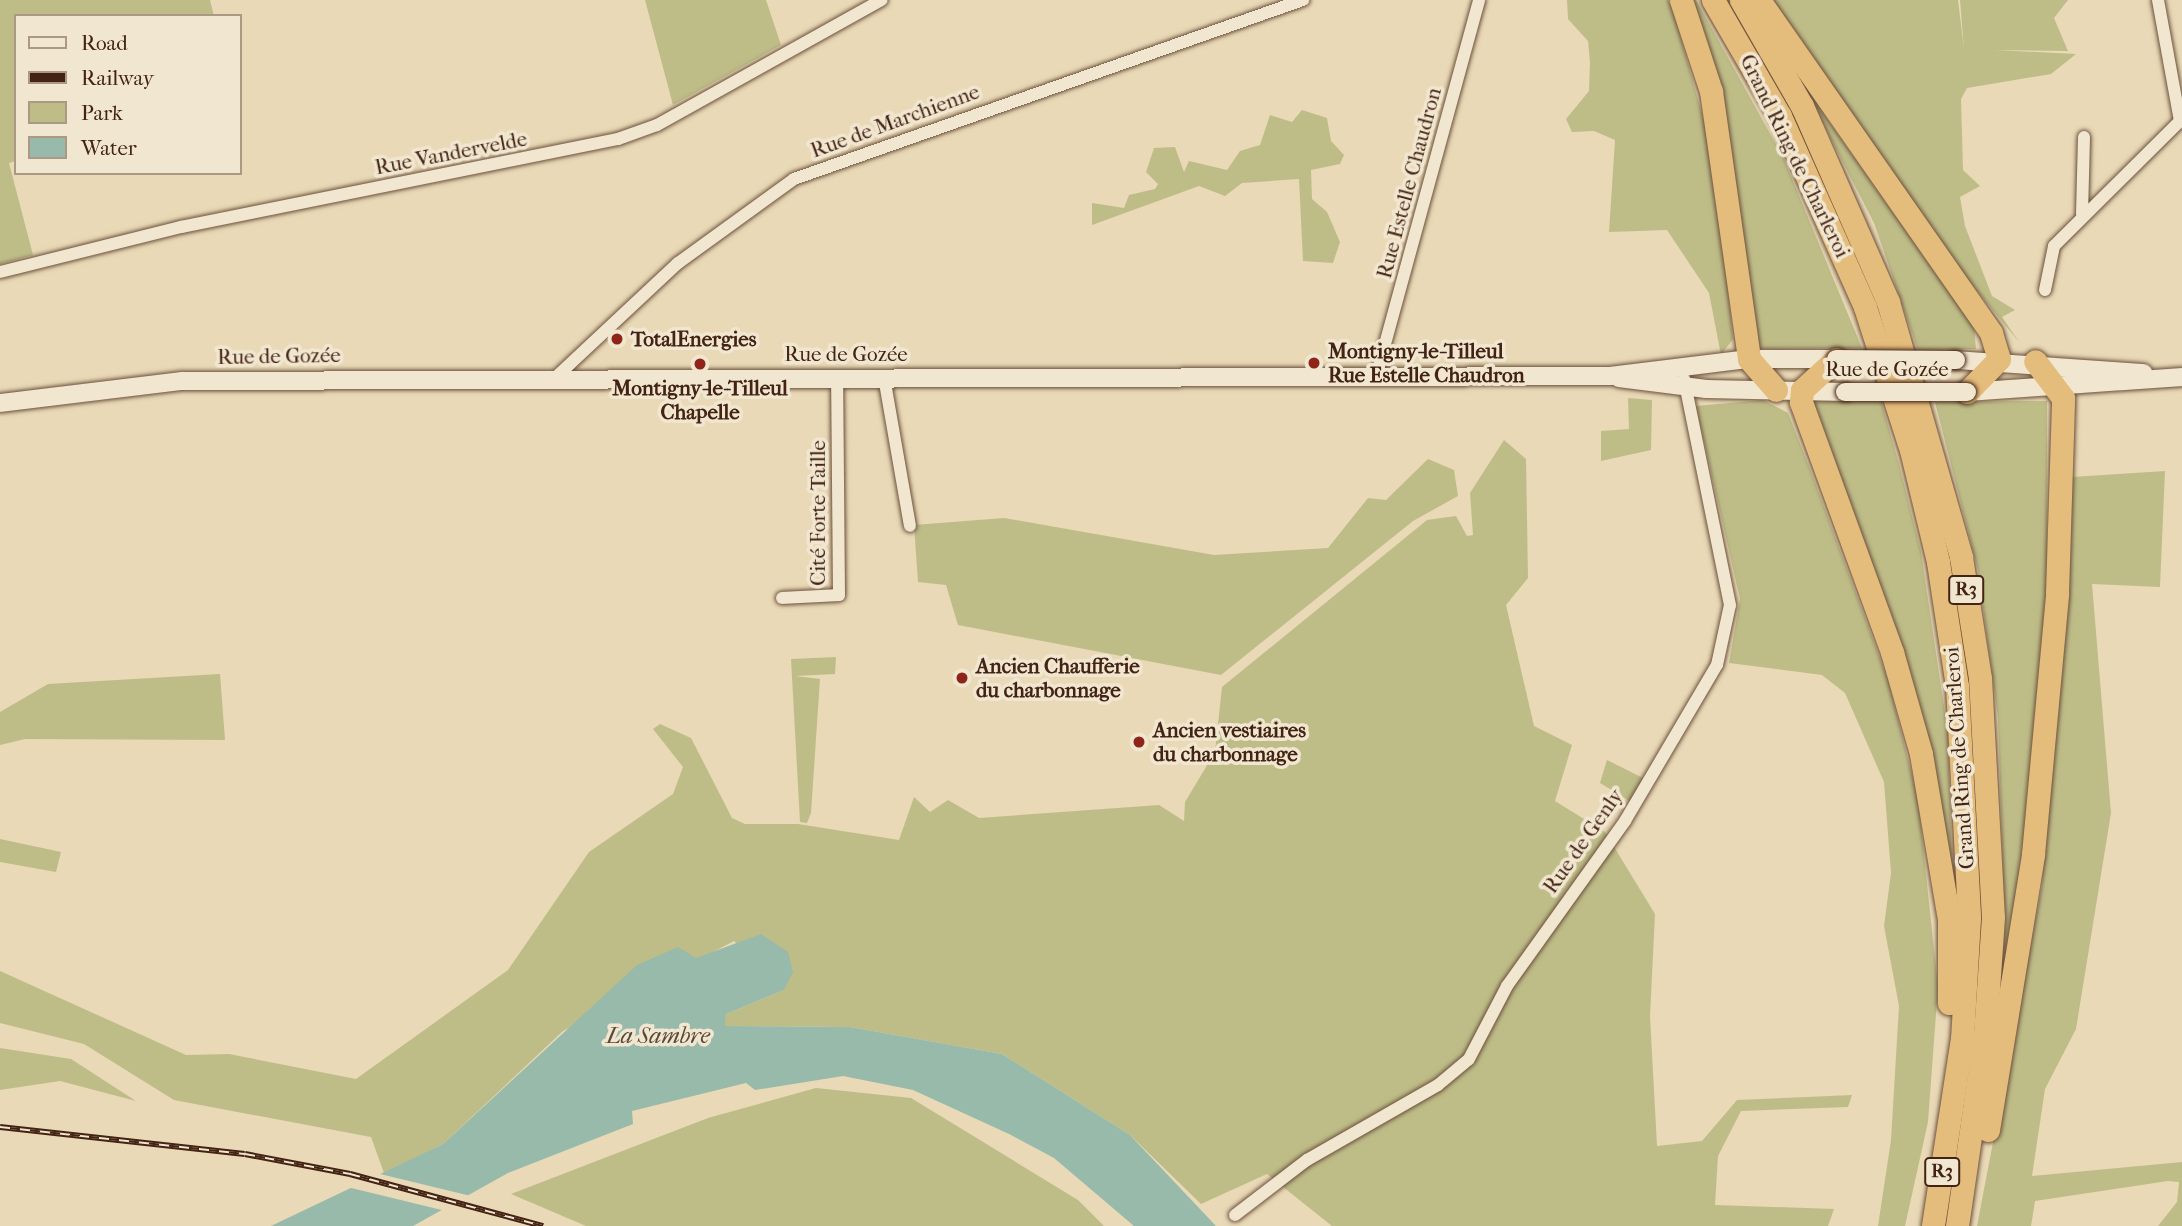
<!DOCTYPE html>
<html>
<head>
<meta charset="utf-8">
<style>
  body { margin:0 }
  #map { position:relative; width:2182px; height:1226px; overflow:hidden; background:#e9d9b6; font-family:"IM FELL French Canon",serif }
  div>[style] { position:absolute }
  .green>* { inset:0; background:#bebd88 }
  .water>* { inset:0; background:#98baaa }
  .pier>* { inset:0; background:#e9d9b6 }
  .roads { filter:drop-shadow(0 0 2px #6c503c) drop-shadow(0 0 2px #6c503c) }
  .street>* { height:12px; margin:-6px; padding:0 6px; transform-origin:6px; border-radius:6px; background:#f1e6d0 }
  .secondary>* { height:18px; margin:-9px; padding:0 9px; transform-origin:9px; border-radius:9px; background:#f1e6d0 }
  .highway>* { height:23px; margin:-11.5px; padding:0 11.5px; transform-origin:11.5px; border-radius:11.5px; background:#e4bc7b }
  .rail>* { height:6px; margin-top:-3px; transform-origin:0; background:repeating-linear-gradient(90deg,#f1e6d0 0 10px,#432314 0 20px); box-sizing:border-box; border-block:2px solid #432314 }
  .bridges { filter:drop-shadow(0 0 2px #432314) drop-shadow(0 0 2px #432314) }
  .secondary-bridge>* { height:18px; margin:-9px; padding:0 9px; transform-origin:9px; border-radius:9px; background:#f1e6d0 }
  .dots>* { width:19px; height:19px; translate:-50% -50%; box-sizing:border-box; border:4px solid #f1e6d0; border-radius:50% }
  span { translate:-50% -50%; white-space:nowrap; text-align:center; line-height:1.15; -webkit-text-stroke:7px #f1e6d0; paint-order:stroke }
  .shield-label span { padding:2px 5px; background:#f1e6d0; border:2px solid; border-radius:5px; -webkit-text-stroke-width:0 }
  .shield-label { font-size:19px; color:#432314; font-weight:700 }
  .street-label { font-size:21px; color:#432314 }
  .poi-label { font-size:21px; color:#432314; font-weight:700 }
  .left { translate:0 -50%; text-align:left }
  .water-label { font-size:23px; color:#58493a; font-style:italic }
  .legend { position:absolute; left:14px; top:14px; width:228px; height:161px; box-sizing:border-box; background:#f1e6d0; border:2px solid #ab9885; margin:0; padding:9px 12px; list-style:none; font-size:21px; color:#432314 }
  .legend li { display:flex; align-items:center; gap:14px; height:35px }
  .legend b { width:35px; border:2px solid #ab9885 }
</style>
</head>
<body>
<div id="map">
  <div class="green">
    <i style="clip-path:polygon(0 0,210px 0,214px 16px,16px 16px,16px 161px,9px 163px,33px 255px,0 264px)"></i>
    <i style="clip-path:polygon(645px 0,766px 0,781px 45px,673px 105px)"></i>
    <i style="clip-path:polygon(1567px 0,1668px 0,1675px 17px,1705px 125px,1724px 254px,1733px 339px,1721px 355px,1709px 293px,1667px 230px,1609px 232px,1615px 140px,1594px 131px,1572px 132px,1566px 119px,1589px 91px,1590px 62px,1588px 41px,1568px 19px)"></i>
    <i style="clip-path:polygon(1689px 0,1696px 0,1783px 157px,1862px 348px,1758px 349px,1718px 94px)"></i>
    <i style="clip-path:polygon(1770px 0,1958px 0,1964px 49px,1960px 0,2068px 0,2054px 18px,2068px 51px,1995px 50px,2076px 54px,2051px 74px,1967px 88px,1961px 99px,1963px 170px,1980px 186px,1960px 197px,1965px 226px,1992px 296px,2015px 310px,2002px 317px,2019px 342px,1960px 270px)"></i>
    <i style="clip-path:polygon(1805px 88px,1974px 327px,1976px 349px,1918px 350px,1874px 223px)"></i>
    <i style="clip-path:polygon(1302px 110px,1327px 118px,1331px 141px,1344px 155px,1340px 164px,1311px 170px,1312px 199px,1327px 212px,1340px 242px,1333px 263px,1303px 261px,1299px 179px,1242px 183px,1225px 196px,1199px 186px,1092px 225px,1092px 203px,1124px 208px,1129px 195px,1155px 189px,1158px 184px,1146px 172px,1154px 148px,1175px 147px,1184px 172px,1189px 161px,1227px 170px,1240px 151px,1260px 145px,1270px 115px,1292px 122px)"></i>
    <i style="clip-path:polygon(1628px 398px,1652px 400px,1651px 450px,1601px 461px,1601px 431px,1629px 429px)"></i>
    <i style="clip-path:polygon(1763px 400px,1788px 413px,1810px 469px,1888px 680px,1918px 799px,1938px 987px,1928px 1122px,1905px 1226px,1878px 1226px,1891px 1140px,1899px 1006px,1884px 926px,1891px 873px,1884px 782px,1845px 693px,1822px 675px,1729px 663px,1740px 599px,1696px 406px)"></i>
    <i style="clip-path:polygon(1809px 401px,1881px 401px,1899px 464px,1921px 552px,1948px 734px,1953px 900px)"></i>
    <i style="clip-path:polygon(2047px 401px,2047px 586px,2033px 775px,1995px 1035px,2004px 900px,1998px 718px,1978px 570px,1935px 402px)"></i>
    <i style="clip-path:polygon(1504px 440px,1526px 459px,1528px 578px,1506px 605px,1534px 726px,1572px 745px,1555px 801px,1605px 832px,1655px 914px,1650px 1016px,1657px 1146px,1702px 1141px,1737px 1100px,1852px 1095px,1848px 1107px,1741px 1111px,1718px 1156px,1715px 1205px,1834px 1209px,1828px 1226px,1332px 1226px,1267px 1174px,1201px 1204px,1130px 1135px,1002px 1054px,850px 1027px,724px 1026px,726px 1014px,784px 990px,734px 941px,563px 1031px,443px 1144px,384px 1173px,371px 1137px,174px 1100px,84px 1044px,0 1023px,0 971px,186px 1055px,229px 1054px,356px 1079px,508px 970px,589px 852px,673px 794px,683px 767px,653px 729px,660px 724px,691px 738px,732px 818px,745px 824px,798px 824px,899px 840px,914px 797px,930px 812px,948px 800px,979px 818px,1159px 805px,1184px 821px,1185px 802px,1215px 752px,1222px 687px,1427px 520px,1456px 516px,1467px 536px,1473px 535px,1470px 493px)"></i>
    <i style="clip-path:polygon(1428px 459px,1454px 470px,1458px 496px,1413px 521px,1221px 675px,958px 625px,946px 585px,918px 582px,914px 525px,1004px 518px,1214px 555px,1328px 548px,1368px 498px,1386px 500px)"></i>
    <i style="clip-path:polygon(2165px 471px,2160px 587px,2092px 584px,2111px 813px,2076px 1029px,2045px 1089px,2032px 1176px,2182px 1162px,2182px 1226px,2158px 1226px,2177px 1202px,2179px 1182px,2168px 1181px,2035px 1201px,2031px 1226px,1977px 1226px,2042px 886px,2072px 477px)"></i>
    <i style="clip-path:polygon(836px 657px,835px 674px,795px 676px,820px 679px,811px 813px,807px 823px,800px 822px,791px 659px)"></i>
    <i style="clip-path:polygon(220px 674px,225px 740px,25px 739px,0 745px,0 712px,48px 684px)"></i>
    <i style="clip-path:polygon(1607px 760px,1643px 778px,1631px 802px,1600px 783px)"></i>
    <i style="clip-path:polygon(0 839px,61px 852px,56px 872px,0 862px)"></i>
    <i style="clip-path:polygon(0 1048px,71px 1059px,136px 1101px,60px 1081px,0 1090px)"></i>
    <i style="clip-path:polygon(816px 1088px,911px 1098px,1078px 1200px,1104px 1226px,586px 1226px,511px 1194px,708px 1118px)"></i>
  </div>
  <div class="water">
    <i style="clip-path:polygon(761px 934px,788px 952px,793px 972px,784px 990px,726px 1014px,725px 1026px,850px 1027px,1002px 1054px,1130px 1135px,1216px 1226px,1134px 1226px,1054px 1158px,1009px 1134px,913px 1090px,843px 1076px,755px 1090px,746px 1083px,632px 1111px,633px 1124px,508px 1173px,413px 1226px,271px 1226px,443px 1144px,637px 965px,678px 947px,696px 958px)"></i>
  </div>
  <div class="pier">
    <i style="clip-path:polygon(376px 1173px,471px 1196px,446px 1211px,347px 1187px)"></i>
  </div>
  <div class="roads">
    <div class="street">
      <i style="left:2158px;top:0;width:123px;rotate:79.7deg"></i>
      <i style="left:2082px;top:214px;width:77px;rotate:-88.5deg"></i>
      <i style="left:0;top:272px;width:187px;rotate:-14deg"></i>
      <i style="left:181px;top:227px;width:446px;rotate:-11.4deg"></i>
      <i style="left:618px;top:139px;width:41px;rotate:-19.7deg"></i>
      <i style="left:657px;top:125px;width:257px;rotate:-29.1deg"></i>
      <i style="left:2045px;top:290px;width:45px;rotate:-78.4deg"></i>
      <i style="left:2054px;top:246px;width:180px;rotate:-44.8deg"></i>
      <i style="left:556px;top:377px;width:167px;rotate:-43.1deg"></i>
      <i style="left:678px;top:263px;width:143px;rotate:-35.9deg"></i>
      <i style="left:794px;top:179px;width:540px;rotate:-19.38deg"></i>
      <i style="left:884px;top:377px;width:151px;rotate:80.1deg"></i>
      <i style="left:1376px;top:377px;width:391px;rotate:-74.7deg"></i>
      <i style="left:782px;top:598px;width:57px;rotate:-3deg"></i>
      <i style="left:839px;top:595px;width:218px;rotate:-90.5deg"></i>
      <i style="left:1235px;top:1215px;width:91px;rotate:-37.4deg"></i>
      <i style="left:1307px;top:1160px;width:151px;rotate:-29.8deg"></i>
      <i style="left:1438px;top:1085px;width:40px;rotate:-40deg"></i>
      <i style="left:1469px;top:1059px;width:82px;rotate:-62.5deg"></i>
      <i style="left:1507px;top:986px;width:203px;rotate:-54.4deg"></i>
      <i style="left:1625px;top:821px;width:181px;rotate:-59.5deg"></i>
      <i style="left:1717px;top:665px;width:61px;rotate:-77.8deg"></i>
      <i style="left:1730px;top:605px;width:231px;rotate:-101.5deg"></i>
    </div>
    <div class="secondary">
      <i style="left:1956px;top:360px;width:188px;rotate:4deg"></i>
      <i style="left:1619px;top:378px;width:88px;rotate:7.2deg"></i>
      <i style="left:1706px;top:389px;width:139px;rotate:1.2deg"></i>
      <i style="left:1967px;top:392px;width:216px;rotate:-4deg"></i>
      <i style="left:0;top:403px;width:183px;rotate:-6.9deg"></i>
      <i style="left:182px;top:381px;width:1428px;rotate:-0.2deg"></i>
      <i style="left:1610px;top:376px;width:140px;rotate:-7deg"></i>
      <i style="left:1749px;top:359px;width:87px"></i>
    </div>
    <div class="highway">
      <i style="left:1681px;top:0;width:96px;rotate:71.8deg"></i>
      <i style="left:1711px;top:91px;width:271px;rotate:81.9deg"></i>
      <i style="left:1749px;top:359px;width:41px;rotate:48.9deg"></i>
      <i style="left:1713px;top:0;width:134px;rotate:60deg"></i>
      <i style="left:1780px;top:116px;width:209px;rotate:66deg"></i>
      <i style="left:1865px;top:307px;width:150px;rotate:72.2deg"></i>
      <i style="left:1911px;top:450px;width:115px;rotate:76.4deg"></i>
      <i style="left:1938px;top:562px;width:125px;rotate:81.3deg"></i>
      <i style="left:1957px;top:686px;width:232px;rotate:87deg"></i>
      <i style="left:1969px;top:918px;width:120px;rotate:93.3deg"></i>
      <i style="left:1962px;top:1038px;width:190px;rotate:98.8deg"></i>
      <i style="left:1741px;top:0;width:122px;rotate:60.1deg"></i>
      <i style="left:1802px;top:106px;width:214px;rotate:66.3deg"></i>
      <i style="left:1888px;top:302px;width:265px;rotate:74deg"></i>
      <i style="left:1961px;top:557px;width:122px;rotate:81.1deg"></i>
      <i style="left:1980px;top:678px;width:239px;rotate:86.9deg"></i>
      <i style="left:1993px;top:917px;width:117px;rotate:93.9deg"></i>
      <i style="left:1985px;top:1034px;width:194px;rotate:98.3deg"></i>
      <i style="left:1759px;top:0;width:406px;rotate:55.1deg"></i>
      <i style="left:1991px;top:333px;width:27px;rotate:73deg"></i>
      <i style="left:1999px;top:359px;width:46px;rotate:134.1deg"></i>
      <i style="left:1836px;top:359px;width:46px;rotate:137.6deg"></i>
      <i style="left:1802px;top:390px;width:12px;rotate:95deg"></i>
      <i style="left:1801px;top:402px;width:266px;rotate:70deg"></i>
      <i style="left:1892px;top:652px;width:106px;rotate:74.1deg"></i>
      <i style="left:1921px;top:754px;width:168px;rotate:80.4deg"></i>
      <i style="left:1949px;top:920px;width:83px;rotate:90deg"></i>
      <i style="left:1988px;top:1130px;width:280px;rotate:-80.7deg"></i>
      <i style="left:2033px;top:854px;width:262px;rotate:-84.7deg"></i>
      <i style="left:2057px;top:593px;width:195px;rotate:-88.2deg"></i>
      <i style="left:2063px;top:398px;width:46px;rotate:-127.1deg"></i>
    </div>
  </div>
  <div class="rail">
    <i style="left:0;top:1127px;width:246px;rotate:6.3deg"></i>
    <i style="left:245px;top:1154px;width:107px;rotate:10.8deg"></i>
    <i style="left:350px;top:1174px;width:200px;rotate:15.1deg"></i>
  </div>
  <div class="bridges">
    <div class="secondary-bridge">
      <i style="left:1836px;top:359px;width:120px;rotate:0.5deg"></i>
      <i style="left:1845px;top:392px;width:122px"></i>
    </div>
  </div>
  <div class="dots">
    <i style="left:617px;top:339px;background:#8f2418"></i>
    <i style="left:1314px;top:363px;background:#8f2418"></i>
    <i style="left:700px;top:364px;background:#8f2418"></i>
    <i style="left:962px;top:678px;background:#8f2418"></i>
    <i style="left:1139px;top:742px;background:#8f2418"></i>
  </div>
  <div class="shield-label">
    <span style="left:1966px;top:590px">R3</span>
    <span style="left:1942px;top:1172px">R3</span>
  </div>
  <div class="street-label">
    <span style="left:895px;top:121px;rotate:-20deg">Rue de Marchienne</span>
    <span style="left:451px;top:153px;rotate:-11deg">Rue Vandervelde</span>
    <span style="left:1795px;top:156px;rotate:64deg">Grand Ring de Charleroi</span>
    <span style="left:1409px;top:183px;rotate:-75deg">Rue Estelle Chaudron</span>
    <span style="left:846px;top:354px">Rue de Gozée</span>
    <span style="left:279px;top:356px;rotate:-1deg">Rue de Gozée</span>
    <span style="left:1887px;top:369px">Rue de Gozée</span>
    <span style="left:818px;top:513px;rotate:-90deg">Cité Forte Taille</span>
    <span style="left:1959px;top:758px;rotate:-94deg">Grand Ring de Charleroi</span>
    <span style="left:1583px;top:841px;rotate:-55deg">Rue de Genly</span>
  </div>
  <div class="poi-label">
    <span class="left" style="left:631px;top:339px">TotalEnergies</span>
    <span class="left" style="left:1328px;top:363px">Montigny-le-Tilleul<br>Rue Estelle Chaudron</span>
    <span style="left:700px;top:400px">Montigny-le-Tilleul<br>Chapelle</span>
    <span class="left" style="left:976px;top:678px">Ancien Chaufferie<br>du charbonnage</span>
    <span class="left" style="left:1153px;top:742px">Ancien vestiaires<br>du charbonnage</span>
  </div>
  <div class="water-label">
    <span style="left:658px;top:1036px">La Sambre</span>
  </div>
  <ul class="legend">
  <li><b style="height:9px;background:#f1e6d0"></b>Road</li>
  <li><b style="height:9px;background:#432314"></b>Railway</li>
  <li><b style="height:19px;background:#bebd88"></b>Park</li>
  <li><b style="height:19px;background:#98baaa"></b>Water</li>
  </ul>
</div>
</body>
</html>
